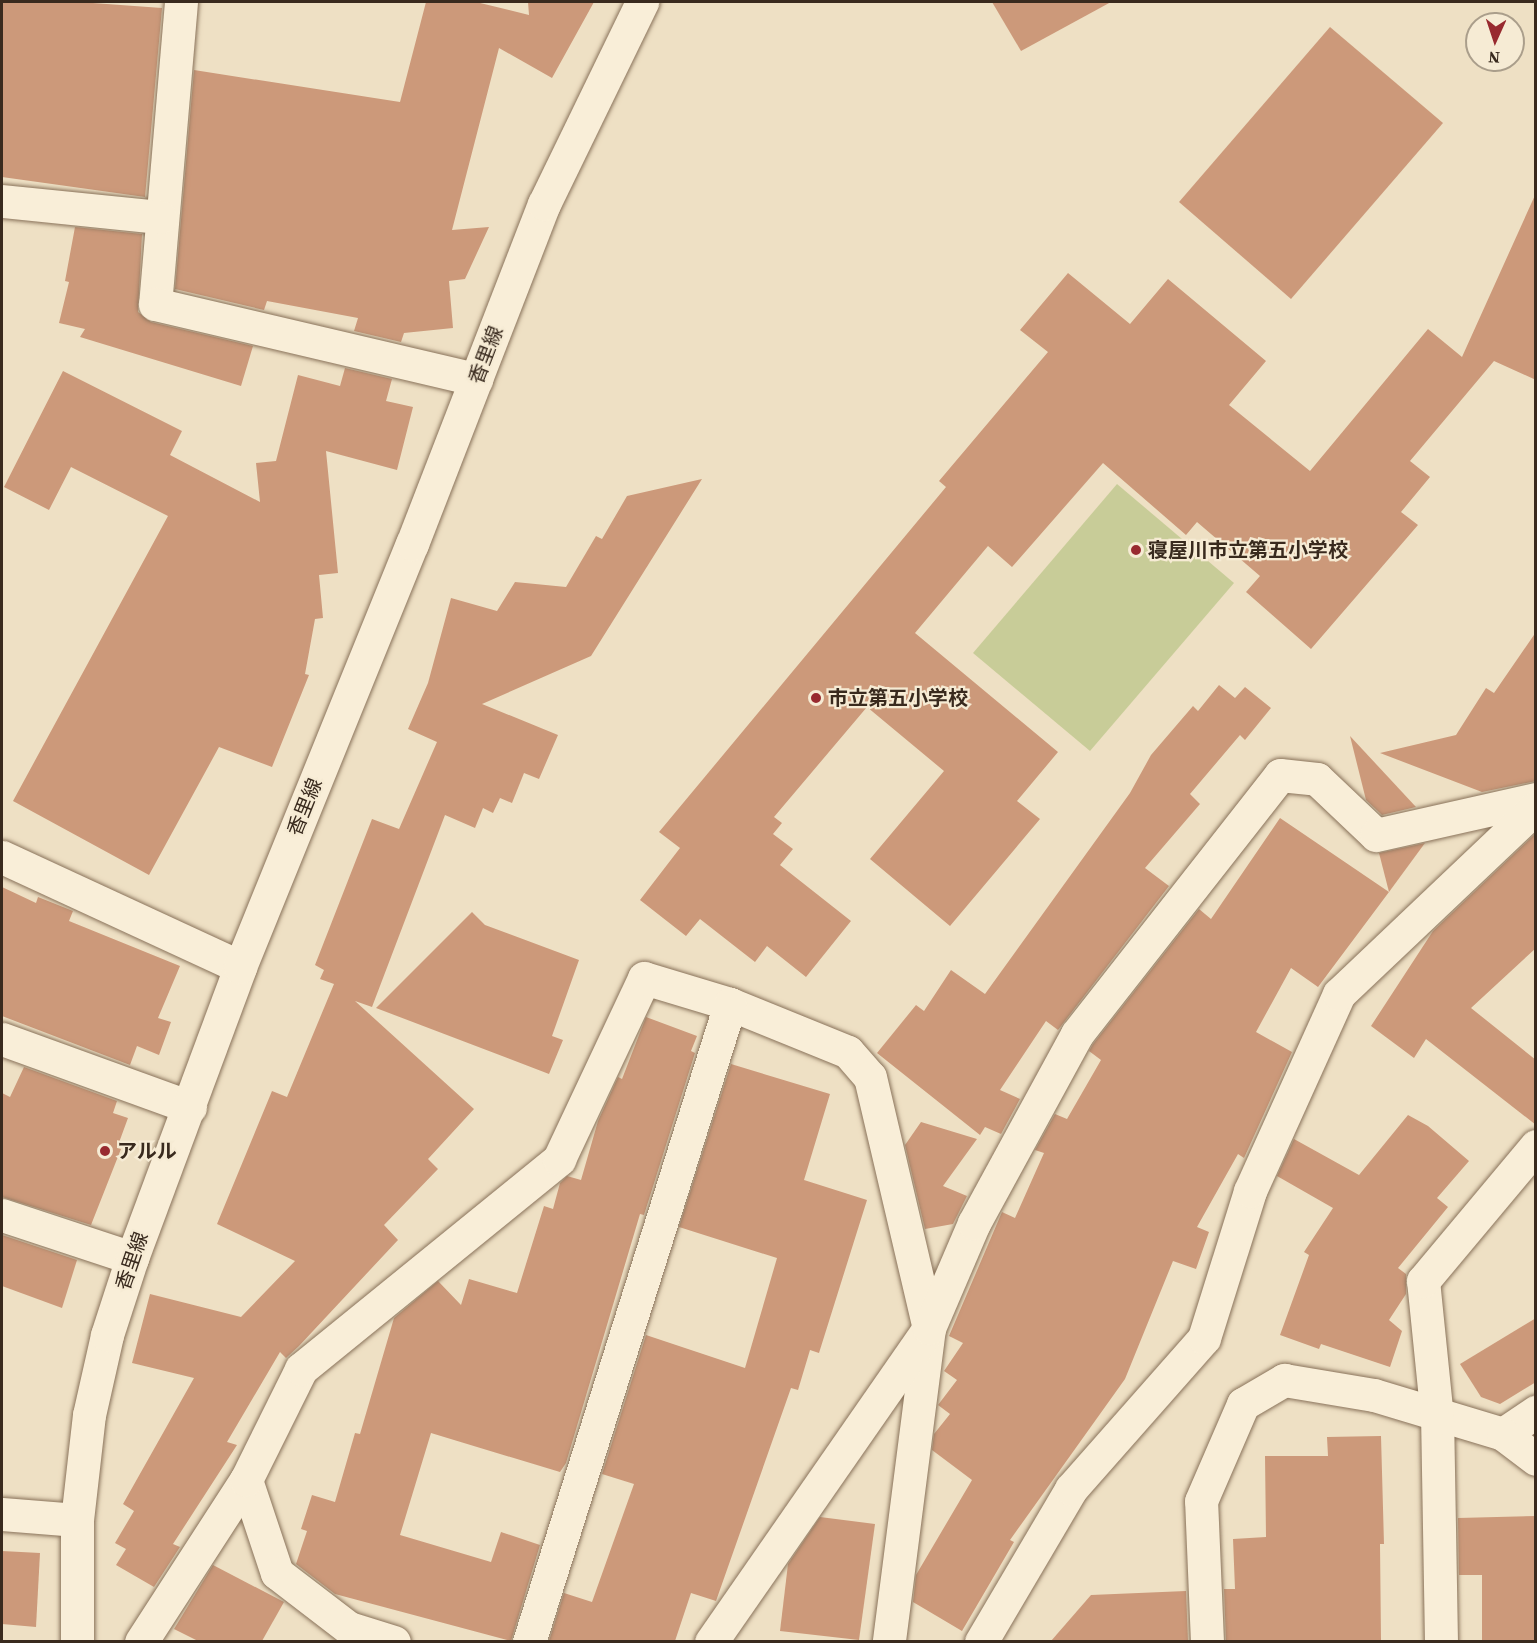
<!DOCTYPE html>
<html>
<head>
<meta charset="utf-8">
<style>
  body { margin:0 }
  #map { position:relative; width:1537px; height:1643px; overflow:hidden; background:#eee0c4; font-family:"Source Serif 4","Noto Sans JP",serif }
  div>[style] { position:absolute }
  .green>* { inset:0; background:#c8cc98 }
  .building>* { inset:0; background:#cc997a }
  .roads { filter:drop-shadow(0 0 2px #89725a) drop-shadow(0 0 2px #89725a) }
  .minor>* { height:33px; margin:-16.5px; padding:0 16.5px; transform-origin:16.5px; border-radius:16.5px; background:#f9eed8 }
  .tertiary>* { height:33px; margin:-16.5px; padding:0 16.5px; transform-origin:16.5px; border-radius:16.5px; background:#f9eed8 }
  .dots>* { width:16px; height:16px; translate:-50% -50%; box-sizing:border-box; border:3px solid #f6ebd4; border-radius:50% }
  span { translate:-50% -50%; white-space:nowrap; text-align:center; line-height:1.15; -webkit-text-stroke:4.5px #f6ebd4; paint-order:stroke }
  .street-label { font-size:20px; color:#392a1e }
  .poi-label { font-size:20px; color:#392a1e; font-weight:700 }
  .left { translate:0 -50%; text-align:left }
  .frame { position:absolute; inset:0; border:3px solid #392a1e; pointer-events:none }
  .north { position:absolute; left:1465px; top:12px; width:60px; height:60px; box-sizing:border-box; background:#f6ebd4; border:2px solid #aa9e8b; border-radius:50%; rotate:183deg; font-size:16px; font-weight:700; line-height:24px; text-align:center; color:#392a1e }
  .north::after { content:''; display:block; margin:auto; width:21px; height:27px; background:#982a2f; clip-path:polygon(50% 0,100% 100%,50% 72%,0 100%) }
</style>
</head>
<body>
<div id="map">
  <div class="green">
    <i style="clip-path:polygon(1117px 484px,1234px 583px,1090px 751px,973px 653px)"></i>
  </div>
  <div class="building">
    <i style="clip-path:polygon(2px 2px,79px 2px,162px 8px,145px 197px,2px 177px)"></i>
    <i style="clip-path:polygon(426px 2px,476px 2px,529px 15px,528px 2px,594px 2px,552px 78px,499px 48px,452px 230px,489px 227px,465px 279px,449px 281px,453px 328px,404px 333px,401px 342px,354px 331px,358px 318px,267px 301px,264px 310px,175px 289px,194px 70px,400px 102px)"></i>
    <i style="clip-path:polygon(992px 2px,1111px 2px,1021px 51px)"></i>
    <i style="clip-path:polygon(1330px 27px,1443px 123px,1291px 299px,1179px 202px)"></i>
    <i style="clip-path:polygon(1536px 193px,1536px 380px,1494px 361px,1410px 461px,1430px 477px,1401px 512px,1418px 525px,1311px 649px,1246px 592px,1260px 576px,1197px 522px,1186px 535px,1103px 463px,1012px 567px,988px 546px,915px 633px,1058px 752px,1017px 801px,1040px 819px,950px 926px,870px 859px,944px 771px,867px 707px,774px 817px,782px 823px,773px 834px,793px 849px,780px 865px,851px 921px,806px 977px,767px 946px,755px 962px,700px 919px,686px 936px,640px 900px,680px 848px,659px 832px,946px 487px,939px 481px,1048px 352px,1020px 330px,1068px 273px,1130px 324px,1168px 279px,1266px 361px,1229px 405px,1310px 471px,1428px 329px,1462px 357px)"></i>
    <i style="clip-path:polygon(75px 227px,142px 234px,138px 312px,151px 322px,253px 346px,241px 386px,80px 337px,85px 329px,59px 323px,69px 282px,65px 281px)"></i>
    <i style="clip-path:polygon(345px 368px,392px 379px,386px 401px,413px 407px,397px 470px,326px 451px,338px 573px,319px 575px,323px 618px,315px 619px,305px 674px,309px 675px,272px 767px,219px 747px,149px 875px,13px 801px,168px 516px,71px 467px,49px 510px,4px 487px,63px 371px,182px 431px,170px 455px,260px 502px,256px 463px,276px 461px,298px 375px,340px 386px)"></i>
    <i style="clip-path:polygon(702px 479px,591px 656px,482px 704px,558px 735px,539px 779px,524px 773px,512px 803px,500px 798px,493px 813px,483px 808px,475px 828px,445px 815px,372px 1007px,355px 1001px,474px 1109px,428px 1159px,438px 1169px,384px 1225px,398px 1240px,299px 1346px,286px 1358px,280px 1352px,227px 1442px,237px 1445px,173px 1544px,180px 1547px,154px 1587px,116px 1565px,126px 1549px,115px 1543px,134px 1511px,123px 1504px,194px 1378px,132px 1363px,150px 1294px,241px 1317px,295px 1261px,217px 1224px,272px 1091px,287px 1097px,334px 984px,320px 979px,324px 970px,315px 965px,372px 819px,399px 829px,437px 742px,408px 729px,428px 683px,451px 598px,497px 611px,515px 582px,566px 587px,596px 536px,602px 539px,627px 496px)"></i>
    <i style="clip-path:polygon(1536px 632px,1536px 781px,1482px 792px,1380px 753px,1456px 735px,1486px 688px,1494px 693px)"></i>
    <i style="clip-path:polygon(1219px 685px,1235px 698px,1245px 687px,1271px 708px,1245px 740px,1240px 735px,1190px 794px,1200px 804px,1145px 868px,1169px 886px,1058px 1030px,1046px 1021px,1000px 1090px,1020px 1099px,1001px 1134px,985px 1127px,980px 1135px,877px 1053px,916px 1005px,924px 1011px,951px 970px,985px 994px,1130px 793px,1151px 755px,1193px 706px,1198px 711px)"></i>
    <i style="clip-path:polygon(1350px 736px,1416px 807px,1382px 815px,1366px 800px)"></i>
    <i style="clip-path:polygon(1280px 818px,1389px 892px,1318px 987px,1291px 968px,1256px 1032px,1292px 1052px,1244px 1158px,1238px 1154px,1197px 1227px,1209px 1232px,1196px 1269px,1173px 1261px,1125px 1379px,1010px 1540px,1014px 1542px,962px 1631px,913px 1602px,916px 1575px,972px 1480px,932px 1450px,934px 1434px,950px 1414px,938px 1405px,957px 1380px,944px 1371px,963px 1343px,949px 1336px,1002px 1212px,1015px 1218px,1044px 1153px,1035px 1150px,1055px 1114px,1067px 1119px,1101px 1060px,1089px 1051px,1093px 1044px,1199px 909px,1211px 919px)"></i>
    <i style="clip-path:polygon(1536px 833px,1536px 948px,1471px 1008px,1536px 1060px,1536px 1125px,1426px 1039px,1414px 1058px,1371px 1026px,1433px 931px)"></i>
    <i style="clip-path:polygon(1425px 843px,1389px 892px,1379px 853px)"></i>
    <i style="clip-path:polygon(2px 887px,36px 903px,38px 897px,73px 911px,69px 921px,180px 966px,158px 1018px,171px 1022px,159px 1055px,137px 1046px,130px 1065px,2px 1016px)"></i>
    <i style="clip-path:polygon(472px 912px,485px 925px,579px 960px,552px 1036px,563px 1040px,549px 1074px,376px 1008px)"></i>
    <i style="clip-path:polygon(646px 1017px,697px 1036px,691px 1051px,695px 1053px,644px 1215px,640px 1214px,566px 1463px,560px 1472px,431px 1433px,400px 1535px,491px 1562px,501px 1532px,540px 1545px,511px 1641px,335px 1594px,296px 1564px,307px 1531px,301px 1529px,312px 1495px,335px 1502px,355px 1433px,360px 1434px,394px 1318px,438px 1281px,461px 1305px,469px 1279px,517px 1293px,544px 1206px,553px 1209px,560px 1183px,567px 1176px,581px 1180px,598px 1121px,618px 1077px,622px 1079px)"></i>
    <i style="clip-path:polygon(731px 1064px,830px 1094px,804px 1180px,867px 1200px,819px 1353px,810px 1350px,798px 1390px,791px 1388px,716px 1601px,691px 1593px,675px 1641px,549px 1641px,564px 1593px,592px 1602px,634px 1484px,602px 1474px,646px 1335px,745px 1368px,777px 1258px,679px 1227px)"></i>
    <i style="clip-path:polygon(24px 1067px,117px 1101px,113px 1113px,128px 1118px,117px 1148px,121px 1149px,91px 1225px,2px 1197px,2px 1093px,10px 1097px)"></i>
    <i style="clip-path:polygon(1408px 1115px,1428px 1126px,1469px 1161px,1437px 1198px,1448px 1207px,1398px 1268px,1406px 1274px,1406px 1294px,1389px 1320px,1402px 1331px,1390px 1367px,1321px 1344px,1319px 1349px,1280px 1335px,1309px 1255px,1304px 1252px,1333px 1208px,1277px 1176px,1294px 1139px,1359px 1175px)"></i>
    <i style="clip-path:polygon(921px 1122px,977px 1139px,943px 1186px,967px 1196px,953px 1224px,925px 1229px,905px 1145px)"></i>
    <i style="clip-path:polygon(2px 1235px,77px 1260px,62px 1308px,2px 1286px)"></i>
    <i style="clip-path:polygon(1536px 1318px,1536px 1382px,1500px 1404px,1481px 1397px,1460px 1364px)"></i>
    <i style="clip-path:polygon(1381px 1436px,1384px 1544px,1380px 1544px,1381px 1641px,1226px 1641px,1224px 1589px,1235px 1589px,1233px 1539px,1266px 1537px,1265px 1456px,1328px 1456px,1327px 1437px)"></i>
    <i style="clip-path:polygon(1536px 1516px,1536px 1641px,1482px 1641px,1482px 1575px,1459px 1575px,1458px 1518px)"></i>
    <i style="clip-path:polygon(820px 1517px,875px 1524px,859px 1640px,780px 1631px,788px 1564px)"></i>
    <i style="clip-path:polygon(2px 1551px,40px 1553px,36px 1627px,2px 1624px)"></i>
    <i style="clip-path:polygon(213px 1565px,284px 1602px,262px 1641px,198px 1641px,174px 1629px)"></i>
    <i style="clip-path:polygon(1186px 1591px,1188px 1641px,1051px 1641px,1091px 1595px)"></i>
  </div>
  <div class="roads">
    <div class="minor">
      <i style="left:181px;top:2px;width:303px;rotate:94.9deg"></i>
      <i style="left:155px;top:304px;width:330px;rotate:13.2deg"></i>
      <i style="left:2px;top:201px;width:159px;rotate:5.8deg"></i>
      <i style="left:2px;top:857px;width:262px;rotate:24.8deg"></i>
      <i style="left:2px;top:1039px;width:200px;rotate:19.9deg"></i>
      <i style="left:2px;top:1215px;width:137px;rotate:18.3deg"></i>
      <i style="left:1503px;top:1434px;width:40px;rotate:-34deg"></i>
      <i style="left:246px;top:1480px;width:98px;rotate:71.6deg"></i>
      <i style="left:277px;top:1573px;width:91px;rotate:37.4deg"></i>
      <i style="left:349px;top:1628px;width:47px;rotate:17.3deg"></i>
      <i style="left:2px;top:1514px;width:75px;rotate:4.6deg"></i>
      <i style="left:141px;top:1642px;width:193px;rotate:-57.1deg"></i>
      <i style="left:246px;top:1480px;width:124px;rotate:-63.6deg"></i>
      <i style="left:301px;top:1369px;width:333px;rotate:-39.1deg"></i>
      <i style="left:559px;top:1159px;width:200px;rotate:-64.8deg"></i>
      <i style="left:644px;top:978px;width:90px;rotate:16.8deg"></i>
      <i style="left:730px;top:1004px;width:127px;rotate:22.1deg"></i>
      <i style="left:848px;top:1052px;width:33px;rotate:49deg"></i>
      <i style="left:870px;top:1077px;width:258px;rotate:76.8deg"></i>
      <i style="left:929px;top:1328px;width:317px;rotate:97.3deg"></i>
      <i style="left:529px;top:1642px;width:669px;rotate:-72.51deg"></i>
      <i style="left:711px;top:1642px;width:382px;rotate:-55.2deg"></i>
      <i style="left:929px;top:1328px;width:114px;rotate:-66.8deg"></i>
      <i style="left:974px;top:1223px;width:215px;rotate:-61.4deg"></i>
      <i style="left:1077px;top:1034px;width:329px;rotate:-51.9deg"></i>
      <i style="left:1280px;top:775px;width:37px;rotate:6deg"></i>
      <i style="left:1317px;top:779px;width:81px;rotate:43.5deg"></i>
      <i style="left:1376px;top:835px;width:164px;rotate:-12.7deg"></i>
      <i style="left:981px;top:1642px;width:178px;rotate:-59.5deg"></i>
      <i style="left:1071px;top:1489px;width:201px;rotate:-48.6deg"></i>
      <i style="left:1204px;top:1338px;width:154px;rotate:-72.6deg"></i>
      <i style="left:1250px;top:1191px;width:216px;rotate:-65.7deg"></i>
      <i style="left:1339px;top:994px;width:272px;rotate:-43.5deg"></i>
      <i style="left:1207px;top:1642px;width:141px;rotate:-92.4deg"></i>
      <i style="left:1201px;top:1501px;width:106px;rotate:-66.6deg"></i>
      <i style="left:1243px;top:1404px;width:48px;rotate:-30.3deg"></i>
      <i style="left:1284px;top:1380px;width:91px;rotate:9.5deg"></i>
      <i style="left:1374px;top:1395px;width:135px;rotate:16.8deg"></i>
      <i style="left:1503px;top:1434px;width:41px;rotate:37.1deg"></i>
      <i style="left:1441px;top:1642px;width:224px;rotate:-91deg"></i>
      <i style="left:1437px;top:1418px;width:138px;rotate:-95.8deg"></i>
      <i style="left:1423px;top:1281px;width:176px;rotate:-50.1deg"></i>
    </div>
    <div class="tertiary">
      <i style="left:77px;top:1642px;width:122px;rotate:-90deg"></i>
      <i style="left:77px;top:1520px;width:106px;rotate:-83.5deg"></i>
      <i style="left:89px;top:1415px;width:82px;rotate:-77.3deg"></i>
      <i style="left:107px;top:1335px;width:81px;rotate:-72deg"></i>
      <i style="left:132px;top:1258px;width:310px;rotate:-69.6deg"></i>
      <i style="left:240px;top:967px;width:457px;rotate:-67.9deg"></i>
      <i style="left:412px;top:544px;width:365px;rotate:-68.8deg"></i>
      <i style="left:544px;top:204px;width:225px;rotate:-64.1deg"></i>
    </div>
  </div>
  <div class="dots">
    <i style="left:1136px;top:550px;background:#982a2f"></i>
    <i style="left:816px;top:698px;background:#982a2f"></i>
    <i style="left:105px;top:1151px;background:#982a2f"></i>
  </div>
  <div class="street-label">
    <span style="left:486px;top:355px;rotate:-69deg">香里線</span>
    <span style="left:305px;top:807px;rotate:-68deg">香里線</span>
    <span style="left:132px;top:1261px;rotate:-71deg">香里線</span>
  </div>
  <div class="poi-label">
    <span class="left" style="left:1148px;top:550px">寝屋川市立第五小学校</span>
    <span class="left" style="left:828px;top:698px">市立第五小学校</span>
    <span class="left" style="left:117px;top:1151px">アルル</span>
  </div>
  <div class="frame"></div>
  <div class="north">N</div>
</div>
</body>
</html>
